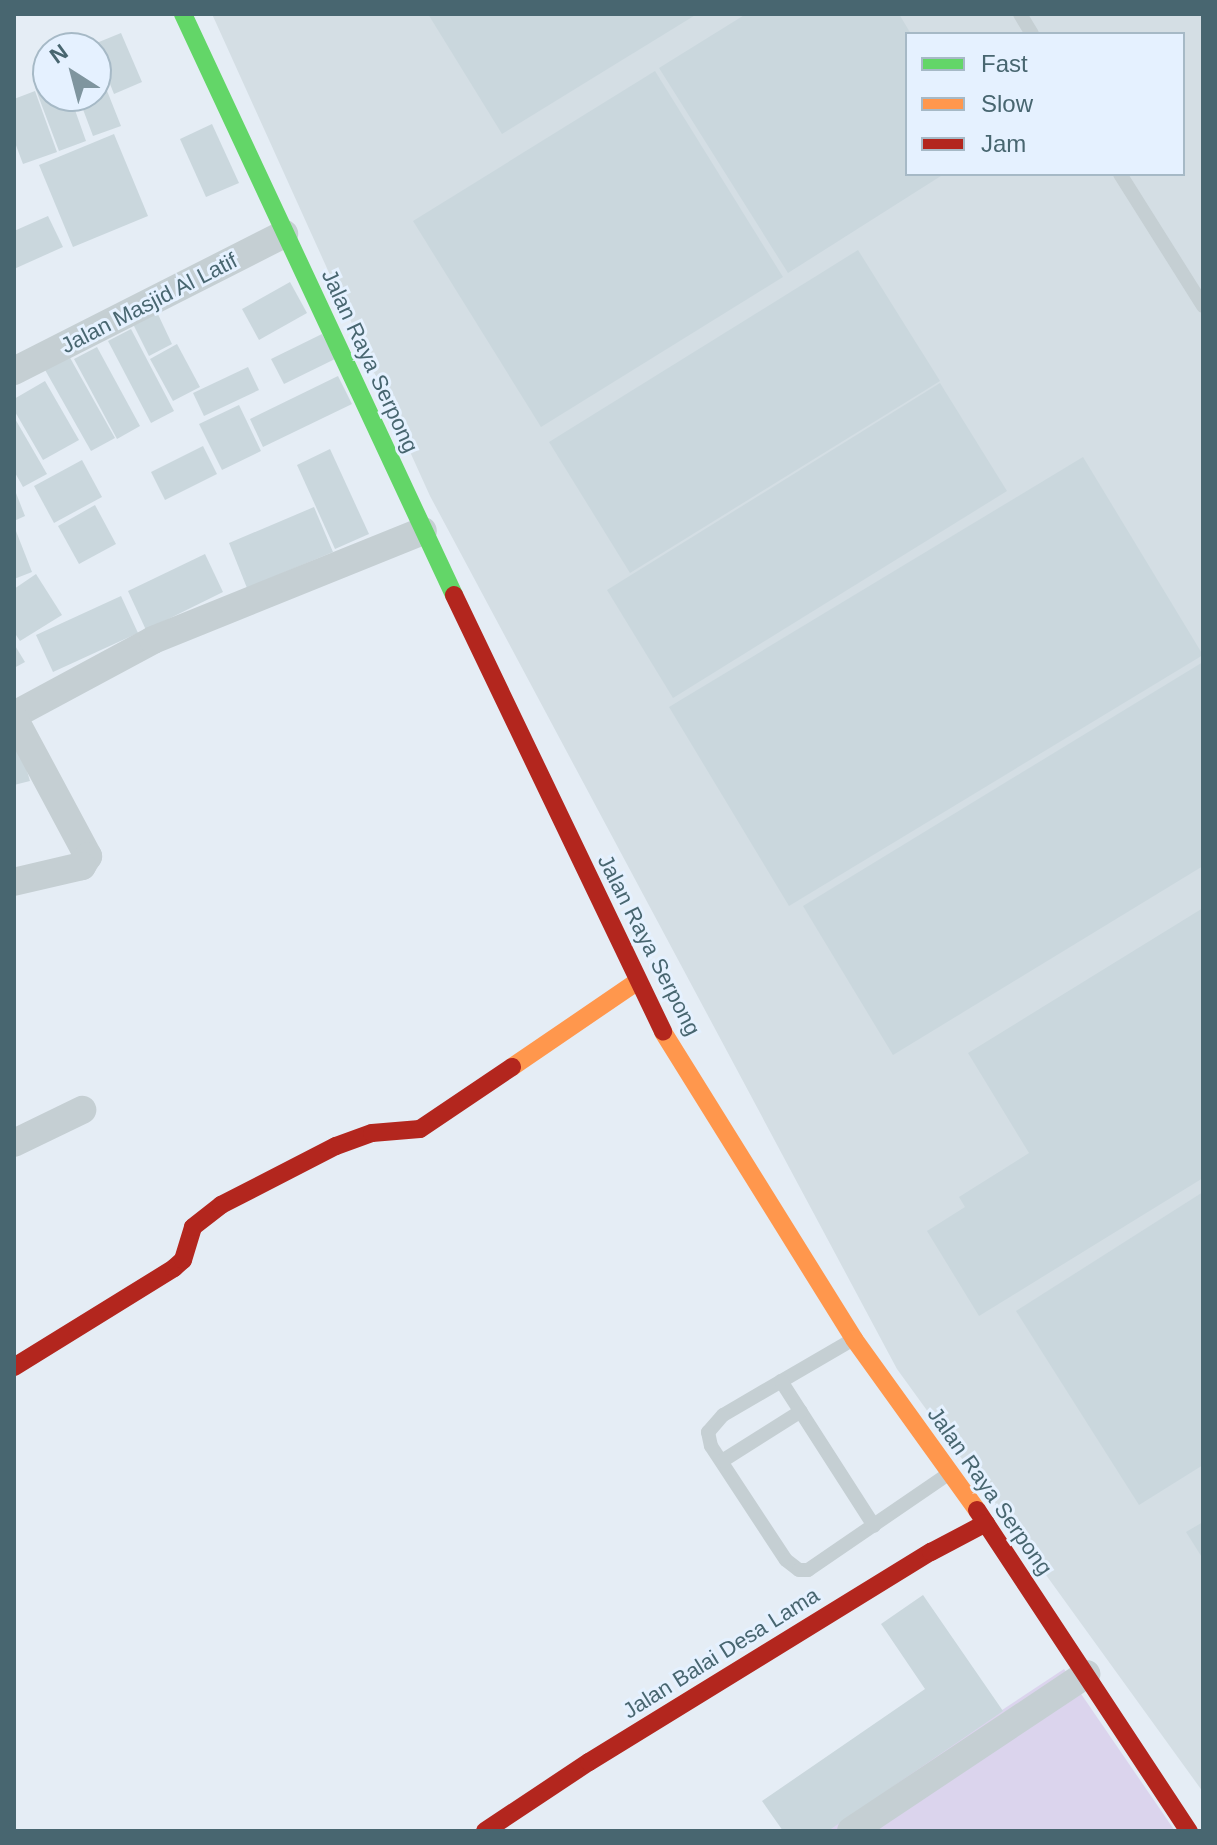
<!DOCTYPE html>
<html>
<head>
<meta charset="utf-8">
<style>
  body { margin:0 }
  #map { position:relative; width:1217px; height:1845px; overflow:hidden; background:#e5edf5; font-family:Helvetica,sans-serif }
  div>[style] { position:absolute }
  .industrial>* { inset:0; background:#d4dee4 }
  .green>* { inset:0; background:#dbd4ed }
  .building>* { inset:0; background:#cad7dd }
  .lane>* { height:14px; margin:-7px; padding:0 7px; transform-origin:7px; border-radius:7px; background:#c5cfd3 }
  .street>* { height:28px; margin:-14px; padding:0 14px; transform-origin:14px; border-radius:14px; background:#c5cfd3 }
  .fast>* { height:18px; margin:-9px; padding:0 9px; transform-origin:9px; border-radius:9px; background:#63d668 }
  .slow>* { height:18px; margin:-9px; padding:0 9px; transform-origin:9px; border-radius:9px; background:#ff974d }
  .jam>* { height:18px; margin:-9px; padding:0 9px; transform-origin:9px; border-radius:9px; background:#b3261e }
  span { translate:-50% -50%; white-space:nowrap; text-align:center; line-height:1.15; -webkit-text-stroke:6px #e5f1ff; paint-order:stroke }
  .street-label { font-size:22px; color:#486670 }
  .frame { position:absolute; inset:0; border:16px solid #486670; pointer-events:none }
  .legend { position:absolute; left:905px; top:32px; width:280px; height:144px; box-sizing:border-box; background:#e5f1ff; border:2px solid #a6b9c6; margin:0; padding:10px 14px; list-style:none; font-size:24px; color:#486670 }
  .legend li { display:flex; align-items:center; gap:16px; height:40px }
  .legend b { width:40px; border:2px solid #a6b9c6 }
  .north { position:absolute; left:32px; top:32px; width:80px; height:80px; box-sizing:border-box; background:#e5f1ff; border:2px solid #a6b9c6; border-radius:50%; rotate:324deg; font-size:22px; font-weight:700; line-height:32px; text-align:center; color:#486670 }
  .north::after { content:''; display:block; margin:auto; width:28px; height:36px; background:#7f959f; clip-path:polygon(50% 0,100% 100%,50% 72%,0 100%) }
</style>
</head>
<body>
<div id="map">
  <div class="industrial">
    <i style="clip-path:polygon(evenodd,212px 14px,1203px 14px,1203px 1792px,897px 1369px,430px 496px,212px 14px,907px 34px,1183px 34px,1183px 174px,907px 174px,907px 34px)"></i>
  </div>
  <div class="green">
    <i style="clip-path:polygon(1064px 1669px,1175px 1831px,819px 1831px)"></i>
  </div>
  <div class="building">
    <i style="clip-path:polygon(428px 14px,697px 14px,502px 134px)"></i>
    <i style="clip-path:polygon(746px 14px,899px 14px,911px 34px,907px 34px,907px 174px,944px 174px,788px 273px,659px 68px)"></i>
    <i style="clip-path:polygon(121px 33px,142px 82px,114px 94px,94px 44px)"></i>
    <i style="clip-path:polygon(96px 63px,121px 126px,93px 136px,78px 96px,96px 96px)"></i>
    <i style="clip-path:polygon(655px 71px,783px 277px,541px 427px,413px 221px)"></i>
    <i style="clip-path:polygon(48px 85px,48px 96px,70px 96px,86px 141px,59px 151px,36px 90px)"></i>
    <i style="clip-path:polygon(35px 91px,57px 152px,23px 164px,14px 140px,14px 99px)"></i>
    <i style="clip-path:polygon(212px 124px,239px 183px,206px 197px,180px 139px)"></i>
    <i style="clip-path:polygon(114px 134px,148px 216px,73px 247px,39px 165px)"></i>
    <i style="clip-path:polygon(48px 216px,63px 247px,14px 269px,14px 231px)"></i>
    <i style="clip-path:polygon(858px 250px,940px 381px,630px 573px,549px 442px)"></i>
    <i style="clip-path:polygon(290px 282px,307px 313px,259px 340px,242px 309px)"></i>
    <i style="clip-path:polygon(155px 308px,172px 344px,149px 356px,131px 320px)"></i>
    <i style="clip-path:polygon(131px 329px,174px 411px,151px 423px,108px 341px)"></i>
    <i style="clip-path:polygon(322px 334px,335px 359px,284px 384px,271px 359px)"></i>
    <i style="clip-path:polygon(177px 344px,200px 387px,173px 401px,150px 359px)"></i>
    <i style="clip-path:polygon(64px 347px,115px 438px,91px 451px,40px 361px)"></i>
    <i style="clip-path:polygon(97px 347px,140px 426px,117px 439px,74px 359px)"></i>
    <i style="clip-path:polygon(248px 367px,259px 390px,204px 416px,193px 393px)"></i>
    <i style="clip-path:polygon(338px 376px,352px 404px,263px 447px,250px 419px)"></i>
    <i style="clip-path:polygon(45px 381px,79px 440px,43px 460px,14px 410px,14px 399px)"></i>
    <i style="clip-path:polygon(940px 383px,1007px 491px,673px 698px,607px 590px)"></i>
    <i style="clip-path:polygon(239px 405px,261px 451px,222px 470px,199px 424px)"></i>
    <i style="clip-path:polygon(14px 417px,47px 474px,23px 487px,14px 471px)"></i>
    <i style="clip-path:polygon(203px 446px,217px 474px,165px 500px,151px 472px)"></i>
    <i style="clip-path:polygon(330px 449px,369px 534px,335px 549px,297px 465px)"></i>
    <i style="clip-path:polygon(1083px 457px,1203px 655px,789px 906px,669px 707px)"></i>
    <i style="clip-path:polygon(82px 460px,102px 497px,54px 523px,34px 486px)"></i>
    <i style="clip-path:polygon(14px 488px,25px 516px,14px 521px)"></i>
    <i style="clip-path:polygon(95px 505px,116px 544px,79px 564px,58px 526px)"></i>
    <i style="clip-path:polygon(314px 507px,333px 552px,247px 588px,229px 543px)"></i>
    <i style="clip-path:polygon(14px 526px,32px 572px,14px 579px)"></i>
    <i style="clip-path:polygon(205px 554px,223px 592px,146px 630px,128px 591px)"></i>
    <i style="clip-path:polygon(36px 574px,62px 615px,20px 641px,14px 632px,14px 589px)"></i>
    <i style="clip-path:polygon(121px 596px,138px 633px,53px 672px,36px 635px)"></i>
    <i style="clip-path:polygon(14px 644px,25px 662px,14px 668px)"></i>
    <i style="clip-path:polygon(1203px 662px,1203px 866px,893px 1055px,803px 906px)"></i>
    <i style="clip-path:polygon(17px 737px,30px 781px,14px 785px,14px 738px)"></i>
    <i style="clip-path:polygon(1203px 908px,1203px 1178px,979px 1316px,927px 1231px,965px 1207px,959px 1197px,1029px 1153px,968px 1053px)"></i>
    <i style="clip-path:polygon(1203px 1192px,1203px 1465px,1139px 1505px,1016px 1311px)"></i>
    <i style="clip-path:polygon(1203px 1522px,1203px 1559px,1186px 1532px)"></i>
    <i style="clip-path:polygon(923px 1595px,1003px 1711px,828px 1831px,783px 1831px,762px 1801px,925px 1689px,881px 1624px)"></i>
  </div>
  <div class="lane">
    <i style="left:1020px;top:14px;width:23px;rotate:59deg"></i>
    <i style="left:1120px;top:174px;width:156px;rotate:57.8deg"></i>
    <i style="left:852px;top:1340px;width:149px;rotate:149.8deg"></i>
    <i style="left:723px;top:1415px;width:23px;rotate:131deg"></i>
    <i style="left:708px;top:1432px;width:14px;rotate:78deg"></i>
    <i style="left:711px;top:1446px;width:136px;rotate:56.7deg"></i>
    <i style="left:786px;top:1560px;width:16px;rotate:38deg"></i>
    <i style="left:799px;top:1570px;width:9px"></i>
    <i style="left:808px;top:1570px;width:170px;rotate:-34.4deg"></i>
    <i style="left:781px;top:1381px;width:172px;rotate:57.3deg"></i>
    <i style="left:722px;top:1461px;width:93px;rotate:-32.3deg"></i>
  </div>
  <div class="street">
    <i style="left:14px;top:371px;width:303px;rotate:-26.9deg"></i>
    <i style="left:14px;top:715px;width:158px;rotate:-28.3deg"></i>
    <i style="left:153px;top:640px;width:291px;rotate:-22deg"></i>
    <i style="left:14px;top:718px;width:157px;rotate:61.8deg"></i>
    <i style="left:88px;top:856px;width:12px;rotate:121deg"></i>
    <i style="left:82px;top:866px;width:70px;rotate:166.8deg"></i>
    <i style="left:14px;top:1143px;width:76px;rotate:-25.9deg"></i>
    <i style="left:851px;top:1831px;width:283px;rotate:-33.7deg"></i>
  </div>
  <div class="fast">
    <i style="left:183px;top:14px;width:641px;rotate:64.99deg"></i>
  </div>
  <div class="slow">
    <i style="left:663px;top:1032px;width:362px;rotate:58.1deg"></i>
    <i style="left:854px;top:1339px;width:211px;rotate:54.3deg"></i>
    <i style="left:512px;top:1067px;width:153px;rotate:-34.3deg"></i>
  </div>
  <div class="jam">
    <i style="left:454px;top:595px;width:484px;rotate:64.4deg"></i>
    <i style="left:14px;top:1367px;width:188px;rotate:-31.7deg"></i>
    <i style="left:174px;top:1268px;width:12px;rotate:-42deg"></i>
    <i style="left:183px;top:1260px;width:34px;rotate:-73deg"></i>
    <i style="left:193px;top:1227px;width:36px;rotate:-38deg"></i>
    <i style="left:221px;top:1205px;width:129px;rotate:-27.2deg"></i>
    <i style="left:336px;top:1146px;width:38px;rotate:-20deg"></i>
    <i style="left:372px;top:1133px;width:48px;rotate:-4.8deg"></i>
    <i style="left:420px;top:1129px;width:111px;rotate:-34deg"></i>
    <i style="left:977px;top:1510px;width:385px;rotate:56.6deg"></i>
    <i style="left:485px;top:1831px;width:125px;rotate:-33.6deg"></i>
    <i style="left:589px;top:1762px;width:401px;rotate:-31.6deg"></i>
    <i style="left:931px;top:1552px;width:62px;rotate:-27.8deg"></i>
  </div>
  <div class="street-label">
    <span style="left:149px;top:303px;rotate:-27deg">Jalan Masjid Al Latif</span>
    <span style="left:370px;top:361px;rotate:65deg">Jalan Raya Serpong</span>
    <span style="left:649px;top:945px;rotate:63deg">Jalan Raya Serpong</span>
    <span style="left:990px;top:1491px;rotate:55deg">Jalan Raya Serpong</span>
    <span style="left:721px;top:1653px;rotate:-32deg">Jalan Balai Desa Lama</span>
  </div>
  <div class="frame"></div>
  <ul class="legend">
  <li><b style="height:10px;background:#63d668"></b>Fast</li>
  <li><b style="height:10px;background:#ff974d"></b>Slow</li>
  <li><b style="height:10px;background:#b3261e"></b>Jam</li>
  </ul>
  <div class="north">N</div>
</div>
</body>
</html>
